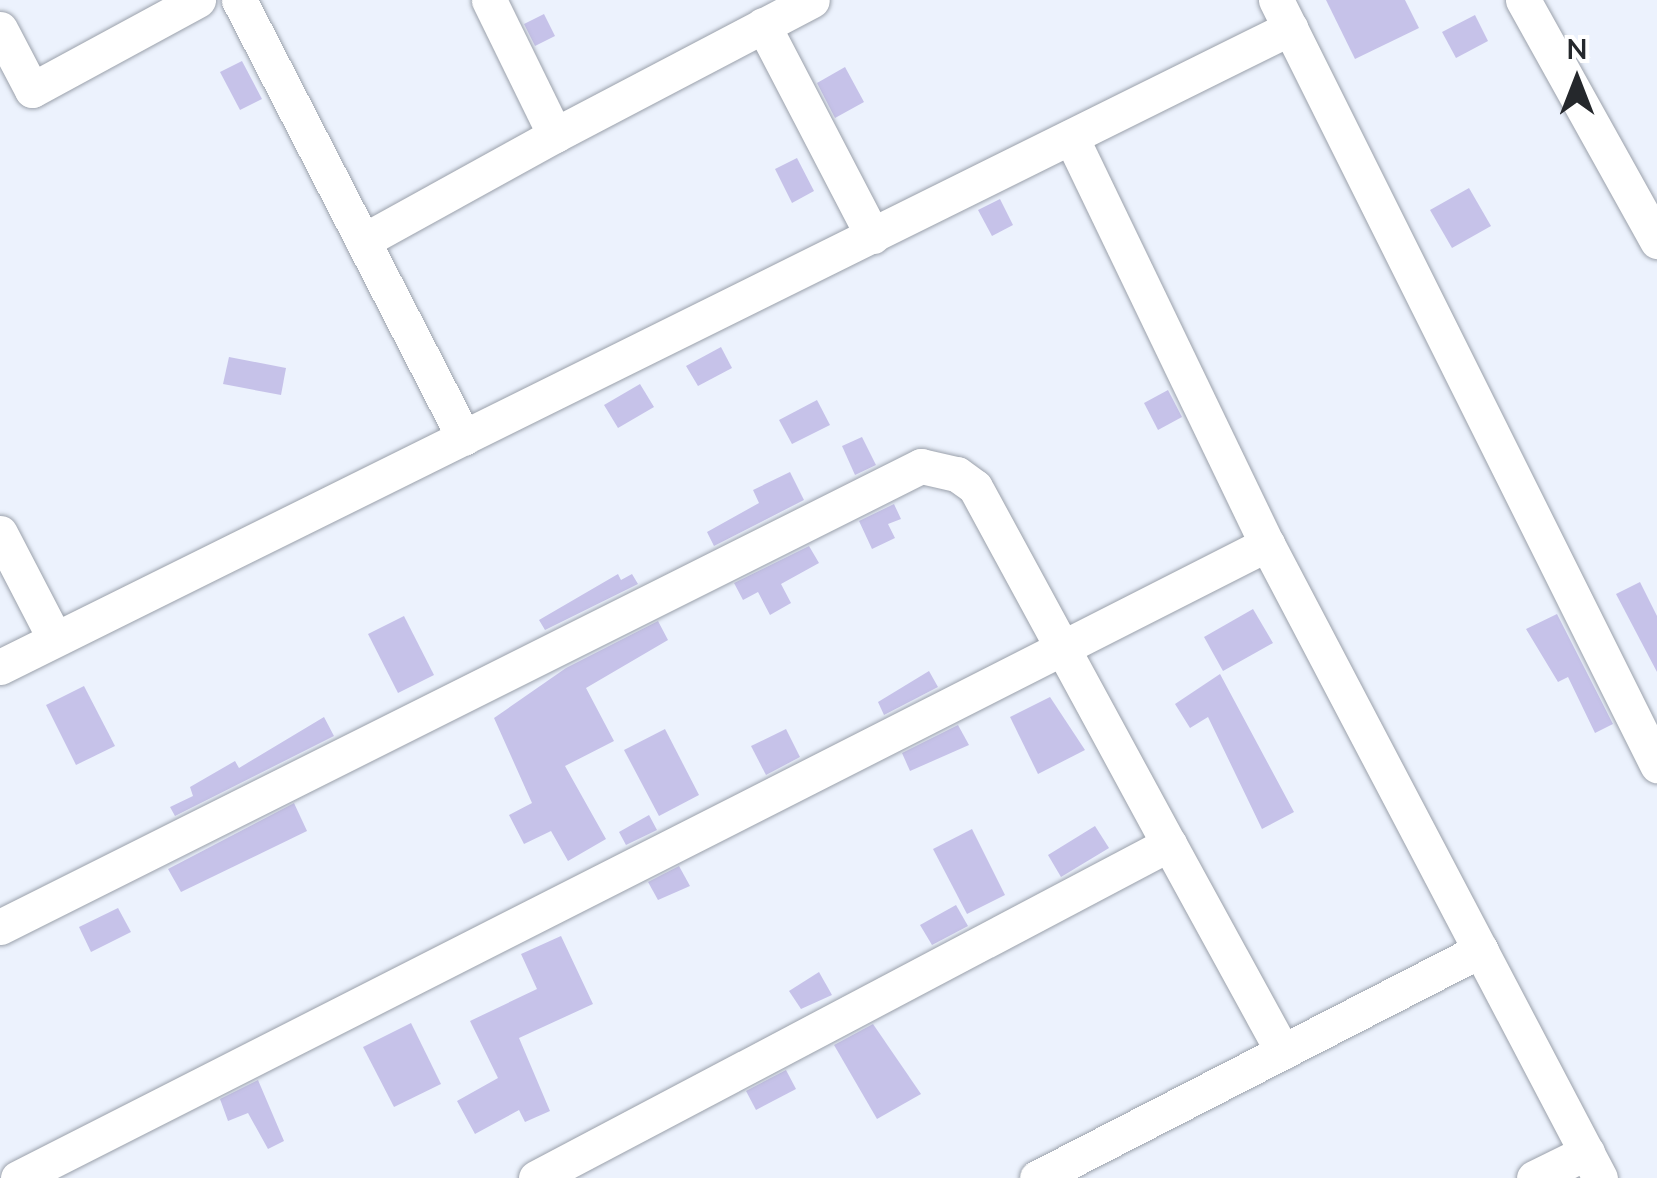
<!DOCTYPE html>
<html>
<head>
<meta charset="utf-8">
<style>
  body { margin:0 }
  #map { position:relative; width:1657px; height:1178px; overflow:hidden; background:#ecf2fd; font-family:"Nunito Sans",sans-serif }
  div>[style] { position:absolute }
  .building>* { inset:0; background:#c6c2e9 }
  .roads { filter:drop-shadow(0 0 2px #9ba1ab) drop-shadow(0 0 2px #9ba1ab) }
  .street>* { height:35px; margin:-17.5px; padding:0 17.5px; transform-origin:17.5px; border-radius:17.5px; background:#fff }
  span { translate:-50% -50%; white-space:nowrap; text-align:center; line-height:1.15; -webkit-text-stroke:8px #fff; paint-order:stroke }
  .north { position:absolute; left:1527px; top:30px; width:100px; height:100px; -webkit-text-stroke:8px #fff; paint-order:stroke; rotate:0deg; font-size:28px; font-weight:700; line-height:40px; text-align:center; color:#25282c }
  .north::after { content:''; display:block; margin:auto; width:35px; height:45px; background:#25282c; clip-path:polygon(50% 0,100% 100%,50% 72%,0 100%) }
</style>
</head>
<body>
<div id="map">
  <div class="building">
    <i style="clip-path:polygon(1326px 0,1405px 0,1419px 28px,1355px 59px)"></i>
    <i style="clip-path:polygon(544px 14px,555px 36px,535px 46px,524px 24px)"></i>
    <i style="clip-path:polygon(1475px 15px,1488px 41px,1456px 58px,1442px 32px)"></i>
    <i style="clip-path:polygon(242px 61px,262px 99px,240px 110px,220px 72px)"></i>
    <i style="clip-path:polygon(845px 67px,864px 102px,835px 118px,817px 83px)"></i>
    <i style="clip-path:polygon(797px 158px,814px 191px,792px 203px,775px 169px)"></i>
    <i style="clip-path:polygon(1469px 188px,1491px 226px,1452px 248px,1430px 210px)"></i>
    <i style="clip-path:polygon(1000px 199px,1013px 225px,992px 236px,978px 210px)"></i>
    <i style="clip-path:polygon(721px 347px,732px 368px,698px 386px,686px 366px)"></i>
    <i style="clip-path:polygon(229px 357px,286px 368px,281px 395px,223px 384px)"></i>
    <i style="clip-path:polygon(640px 384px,654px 407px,618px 428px,604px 405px)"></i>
    <i style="clip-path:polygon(1168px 390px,1182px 417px,1158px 430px,1144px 403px)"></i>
    <i style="clip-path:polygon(817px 400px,830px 425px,792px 444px,779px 420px)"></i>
    <i style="clip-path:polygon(862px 437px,876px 465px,855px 475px,842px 446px)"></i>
    <i style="clip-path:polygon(790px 472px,804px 500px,714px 546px,707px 532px,759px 503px,753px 490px)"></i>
    <i style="clip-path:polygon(894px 504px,901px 519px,888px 524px,895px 538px,872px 549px,859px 521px)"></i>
    <i style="clip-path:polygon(809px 546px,819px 563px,781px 584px,791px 603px,770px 615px,758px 592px,743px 600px,734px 583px)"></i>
    <i style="clip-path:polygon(618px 574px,621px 580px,632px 574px,638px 584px,545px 630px,539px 620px)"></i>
    <i style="clip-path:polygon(1640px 582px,1657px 616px,1657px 672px,1616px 594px)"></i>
    <i style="clip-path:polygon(1253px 609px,1273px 643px,1223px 671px,1204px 637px)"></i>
    <i style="clip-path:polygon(1557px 614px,1613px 724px,1595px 733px,1568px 677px,1558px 682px,1526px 629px)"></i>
    <i style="clip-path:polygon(404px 616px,434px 675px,398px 693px,368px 634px)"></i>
    <i style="clip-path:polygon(658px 621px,668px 640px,586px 688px,614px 741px,565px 766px,606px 839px,568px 861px,551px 831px,524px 844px,509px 815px,532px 803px,494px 718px,566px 668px)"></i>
    <i style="clip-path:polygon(929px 671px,938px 687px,884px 715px,878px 702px)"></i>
    <i style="clip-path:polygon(1220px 674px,1294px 812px,1262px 829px,1208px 717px,1190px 728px,1175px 704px)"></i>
    <i style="clip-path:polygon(84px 686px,115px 746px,76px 765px,46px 705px)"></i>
    <i style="clip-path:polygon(1050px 697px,1085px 750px,1038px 774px,1010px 717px)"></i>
    <i style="clip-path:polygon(324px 717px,334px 736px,175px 816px,170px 807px,193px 796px,190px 787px,235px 761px,239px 768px)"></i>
    <i style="clip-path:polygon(958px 725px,969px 745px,910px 771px,902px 753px)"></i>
    <i style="clip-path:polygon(665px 729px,699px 795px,659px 816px,624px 750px)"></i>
    <i style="clip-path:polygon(786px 729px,800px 757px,766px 775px,751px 746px)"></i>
    <i style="clip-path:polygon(294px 803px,307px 831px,181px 892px,168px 869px)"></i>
    <i style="clip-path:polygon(649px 815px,657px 830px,626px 845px,619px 832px)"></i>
    <i style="clip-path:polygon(1095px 826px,1109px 848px,1061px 877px,1048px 855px)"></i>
    <i style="clip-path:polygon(972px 829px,1005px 895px,967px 914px,933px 849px)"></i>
    <i style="clip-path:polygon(679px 866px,690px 886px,658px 900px,648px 882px)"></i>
    <i style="clip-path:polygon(956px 905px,968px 926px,932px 945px,920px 925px)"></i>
    <i style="clip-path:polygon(118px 908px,131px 932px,91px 952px,79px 927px)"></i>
    <i style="clip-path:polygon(561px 936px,593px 1004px,519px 1038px,550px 1111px,525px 1122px,519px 1110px,475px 1134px,457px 1101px,498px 1078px,470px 1021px,537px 989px,521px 954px)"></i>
    <i style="clip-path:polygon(819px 972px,832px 995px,801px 1009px,789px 991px)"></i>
    <i style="clip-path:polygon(411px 1023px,441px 1084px,394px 1107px,363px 1047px)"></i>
    <i style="clip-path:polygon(873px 1024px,921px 1094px,877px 1119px,834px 1045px)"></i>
    <i style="clip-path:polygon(786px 1070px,796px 1089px,756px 1110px,746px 1091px)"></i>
    <i style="clip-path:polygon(258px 1080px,284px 1141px,268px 1149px,248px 1113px,228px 1121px,220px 1099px)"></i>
  </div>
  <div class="roads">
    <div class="street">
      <i style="left:239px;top:0;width:492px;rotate:62.8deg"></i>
      <i style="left:1276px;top:0;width:855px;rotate:63.52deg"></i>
      <i style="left:1523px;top:0;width:276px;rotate:60.9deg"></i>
      <i style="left:763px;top:25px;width:238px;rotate:62.5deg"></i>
      <i style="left:0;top:29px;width:69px;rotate:62.3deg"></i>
      <i style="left:32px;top:90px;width:189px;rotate:-28.5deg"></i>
      <i style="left:555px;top:135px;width:290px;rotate:-27.7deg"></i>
      <i style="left:1071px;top:137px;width:452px;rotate:64.3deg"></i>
      <i style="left:1267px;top:544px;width:716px;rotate:62.29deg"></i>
      <i style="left:363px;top:241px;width:219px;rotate:-28.9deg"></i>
      <i style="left:555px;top:135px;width:150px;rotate:-116.1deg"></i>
      <i style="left:0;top:533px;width:119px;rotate:62.6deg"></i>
      <i style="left:0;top:667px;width:1440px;rotate:-26.35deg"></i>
      <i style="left:0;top:927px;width:1030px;rotate:-26.59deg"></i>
      <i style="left:921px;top:466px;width:37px;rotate:13deg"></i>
      <i style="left:957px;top:474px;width:22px;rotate:36deg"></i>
      <i style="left:975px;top:487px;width:406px;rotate:61.5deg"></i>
      <i style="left:18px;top:1178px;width:1401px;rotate:-26.91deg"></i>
      <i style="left:536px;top:1178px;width:716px;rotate:-27.82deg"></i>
      <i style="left:1169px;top:844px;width:237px;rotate:61.3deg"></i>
      <i style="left:1037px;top:1178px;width:499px;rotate:-27.2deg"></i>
      <i style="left:1534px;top:1178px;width:59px;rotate:-26.1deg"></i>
    </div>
  </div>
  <div class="north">N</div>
</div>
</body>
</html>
